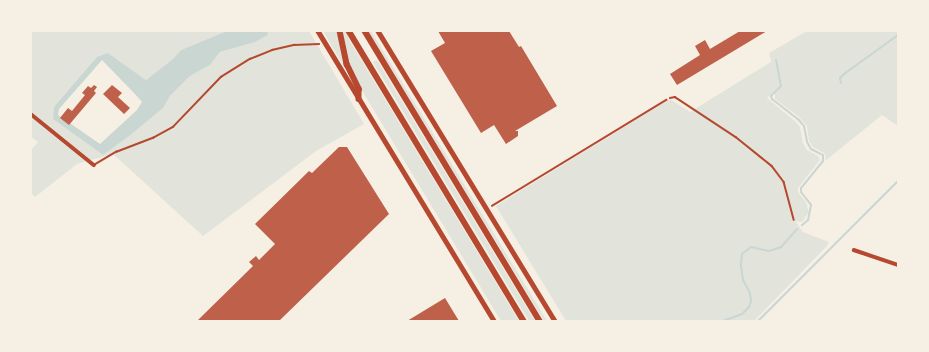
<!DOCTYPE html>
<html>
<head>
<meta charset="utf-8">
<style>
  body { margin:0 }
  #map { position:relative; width:929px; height:352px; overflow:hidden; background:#f6efe4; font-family:Lato,sans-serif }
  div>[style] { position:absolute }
  .green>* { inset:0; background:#e2e4dc }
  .water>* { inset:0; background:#c9d6d2 }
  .stream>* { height:2px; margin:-1px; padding:0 1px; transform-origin:1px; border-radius:1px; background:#c9d6d2 }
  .building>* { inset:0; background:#bf614a }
  .path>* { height:1.5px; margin:-0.75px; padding:0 0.75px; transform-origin:0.75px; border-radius:0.75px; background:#b5482f }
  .service>* { height:1.5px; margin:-0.75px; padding:0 0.75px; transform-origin:0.75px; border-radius:0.75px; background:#b5482f }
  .minor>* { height:3.5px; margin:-1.75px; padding:0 1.75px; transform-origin:1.75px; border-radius:1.75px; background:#b5482f }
  .secondary>* { height:4.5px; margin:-2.25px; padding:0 2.25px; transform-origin:2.25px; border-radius:2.25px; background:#b5482f }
  .trunk>* { height:5.5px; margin:-2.75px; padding:0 2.75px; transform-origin:2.75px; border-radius:2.75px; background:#b5482f }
  span { translate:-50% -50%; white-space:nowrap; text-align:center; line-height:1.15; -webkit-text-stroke:4px #f6efe4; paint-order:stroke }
  .frame { position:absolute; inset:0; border:32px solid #f6efe4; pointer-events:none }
</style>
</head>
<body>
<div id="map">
  <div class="green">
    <i style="clip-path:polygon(31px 31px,227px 31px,181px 50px,173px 59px,146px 80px,108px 53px,54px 107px,53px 119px,103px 155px,163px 108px,170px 96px,190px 76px,210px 65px,220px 52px,255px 42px,268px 35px,267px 31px,309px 31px,364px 124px,316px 151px,203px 236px,113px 154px,77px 164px,35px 197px,31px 193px,31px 150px,38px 142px,31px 137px)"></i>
    <i style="clip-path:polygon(323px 31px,337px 31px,347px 69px,346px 70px)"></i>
    <i style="clip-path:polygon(342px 31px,345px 31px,347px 34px,348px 38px,519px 321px,501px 321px,358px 84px,349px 61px)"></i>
    <i style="clip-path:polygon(368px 31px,371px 31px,547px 321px,544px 321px)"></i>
    <i style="clip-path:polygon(807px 31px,898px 31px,898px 126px,882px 115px,825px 161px,826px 156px,824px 153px,813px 147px,809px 141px,807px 126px,799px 117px,775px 99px,775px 91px,767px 98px,796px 122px,800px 127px,803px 143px,807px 150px,818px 156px,820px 160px,798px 188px,798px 192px,806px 202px,809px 212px,802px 222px,795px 221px,803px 232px,829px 242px,826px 247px,754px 321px,566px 321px,496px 206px,670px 99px,690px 112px,771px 62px,769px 53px)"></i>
    <i style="clip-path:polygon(377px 60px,535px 321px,529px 321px,373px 62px)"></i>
  </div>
  <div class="water">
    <i style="clip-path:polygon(evenodd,227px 31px,267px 31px,268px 35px,255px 42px,220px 52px,210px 65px,190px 76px,170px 96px,163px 108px,129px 136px,103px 155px,53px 119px,54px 107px,97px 57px,108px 53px,146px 80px,173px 59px,181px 50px,227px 31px,102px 60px,135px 94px,142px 102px,137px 110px,100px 144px,58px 115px,59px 109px,102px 60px)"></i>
  </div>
  <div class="stream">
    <i style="left:776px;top:60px;width:26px;rotate:79deg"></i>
    <i style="left:781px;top:86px;width:14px;rotate:135deg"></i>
    <i style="left:771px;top:96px;width:3px;rotate:72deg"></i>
    <i style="left:772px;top:99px;width:33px;rotate:38deg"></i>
    <i style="left:798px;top:119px;width:9px;rotate:49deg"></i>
    <i style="left:804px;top:126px;width:16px;rotate:79deg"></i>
    <i style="left:807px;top:142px;width:8px;rotate:60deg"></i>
    <i style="left:811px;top:149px;width:13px;rotate:27deg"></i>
    <i style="left:823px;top:155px;width:6px;rotate:90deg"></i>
    <i style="left:823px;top:161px;width:35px;rotate:129deg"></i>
    <i style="left:801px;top:188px;width:4px;rotate:90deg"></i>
    <i style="left:801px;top:192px;width:16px;rotate:52deg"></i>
    <i style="left:811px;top:205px;width:15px;rotate:101deg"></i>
    <i style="left:808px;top:220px;width:8px;rotate:140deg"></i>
    <i style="left:841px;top:83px;width:5px;rotate:-101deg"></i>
    <i style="left:840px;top:78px;width:6px;rotate:-45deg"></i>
    <i style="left:844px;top:74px;width:67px;rotate:-35.8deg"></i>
    <i style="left:723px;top:321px;width:20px;rotate:-20deg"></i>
    <i style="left:742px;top:314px;width:10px;rotate:-45deg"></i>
    <i style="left:749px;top:307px;width:6px;rotate:-72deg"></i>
    <i style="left:751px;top:301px;width:8px;rotate:-97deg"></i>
    <i style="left:750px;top:293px;width:15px;rotate:-118deg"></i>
    <i style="left:743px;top:280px;width:15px;rotate:-98deg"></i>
    <i style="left:741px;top:265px;width:11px;rotate:-85deg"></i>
    <i style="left:742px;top:254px;width:11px;rotate:-38deg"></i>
    <i style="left:751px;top:247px;width:18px;rotate:13deg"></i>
    <i style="left:769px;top:251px;width:13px;rotate:-18deg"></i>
    <i style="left:781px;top:247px;width:24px;rotate:-48deg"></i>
    <i style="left:758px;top:321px;width:198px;rotate:-45deg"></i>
  </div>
  <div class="building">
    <i style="clip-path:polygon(438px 31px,509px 31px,519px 47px,521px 46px,557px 106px,515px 131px,518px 131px,518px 136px,506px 144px,494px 125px,481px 133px,431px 51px,445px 43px)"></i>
    <i style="clip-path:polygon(740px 31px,767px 31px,677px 85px,670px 74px,700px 55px,695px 46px,705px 40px,710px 49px)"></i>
    <i style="clip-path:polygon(94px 85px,97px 87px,94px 91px,96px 93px,69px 125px,60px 118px,68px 108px,72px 111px,85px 95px,82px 93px,88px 86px,91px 88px)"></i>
    <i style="clip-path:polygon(112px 85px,122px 93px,118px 97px,130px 108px,124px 114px,103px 94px)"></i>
    <i style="clip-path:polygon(339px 147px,347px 147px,389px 214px,279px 321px,197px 321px,253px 266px,249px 262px,256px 256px,259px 260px,275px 244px,255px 224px,309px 171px,312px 173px)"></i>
    <i style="clip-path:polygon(445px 298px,459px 321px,407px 321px)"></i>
  </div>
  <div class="path">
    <i style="left:492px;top:206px;width:204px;rotate:-31.3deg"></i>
  </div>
  <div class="service">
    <i style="left:670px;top:98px;width:5px;rotate:-11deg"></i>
    <i style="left:675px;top:97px;width:73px;rotate:33.3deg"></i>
    <i style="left:736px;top:137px;width:46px;rotate:38.9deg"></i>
    <i style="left:772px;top:166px;width:20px;rotate:53deg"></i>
    <i style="left:784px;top:182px;width:39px;rotate:75deg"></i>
    <i style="left:94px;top:165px;width:26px;rotate:-31deg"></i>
    <i style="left:116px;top:152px;width:40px;rotate:-21deg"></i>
    <i style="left:153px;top:138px;width:23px;rotate:-29deg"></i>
    <i style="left:173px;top:127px;width:69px;rotate:-46.2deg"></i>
    <i style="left:221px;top:77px;width:34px;rotate:-32deg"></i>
    <i style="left:250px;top:59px;width:24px;rotate:-22deg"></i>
    <i style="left:272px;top:50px;width:23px;rotate:-13deg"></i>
    <i style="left:294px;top:45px;width:25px;rotate:-2deg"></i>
  </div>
  <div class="minor">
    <i style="left:31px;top:114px;width:81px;rotate:39deg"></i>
    <i style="left:854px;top:250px;width:46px;rotate:18.8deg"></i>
  </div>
  <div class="secondary">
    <i style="left:318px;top:31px;width:339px;rotate:58.7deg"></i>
    <i style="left:378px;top:31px;width:340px;rotate:58.6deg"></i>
  </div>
  <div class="trunk">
    <i style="left:340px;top:31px;width:34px;rotate:78deg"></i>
    <i style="left:347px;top:64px;width:28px;rotate:64deg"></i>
    <i style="left:359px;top:89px;width:10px;rotate:90deg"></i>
    <i style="left:349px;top:31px;width:339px;rotate:58.9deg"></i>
    <i style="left:365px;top:31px;width:339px;rotate:58.9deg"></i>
  </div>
  <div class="frame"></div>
</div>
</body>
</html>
